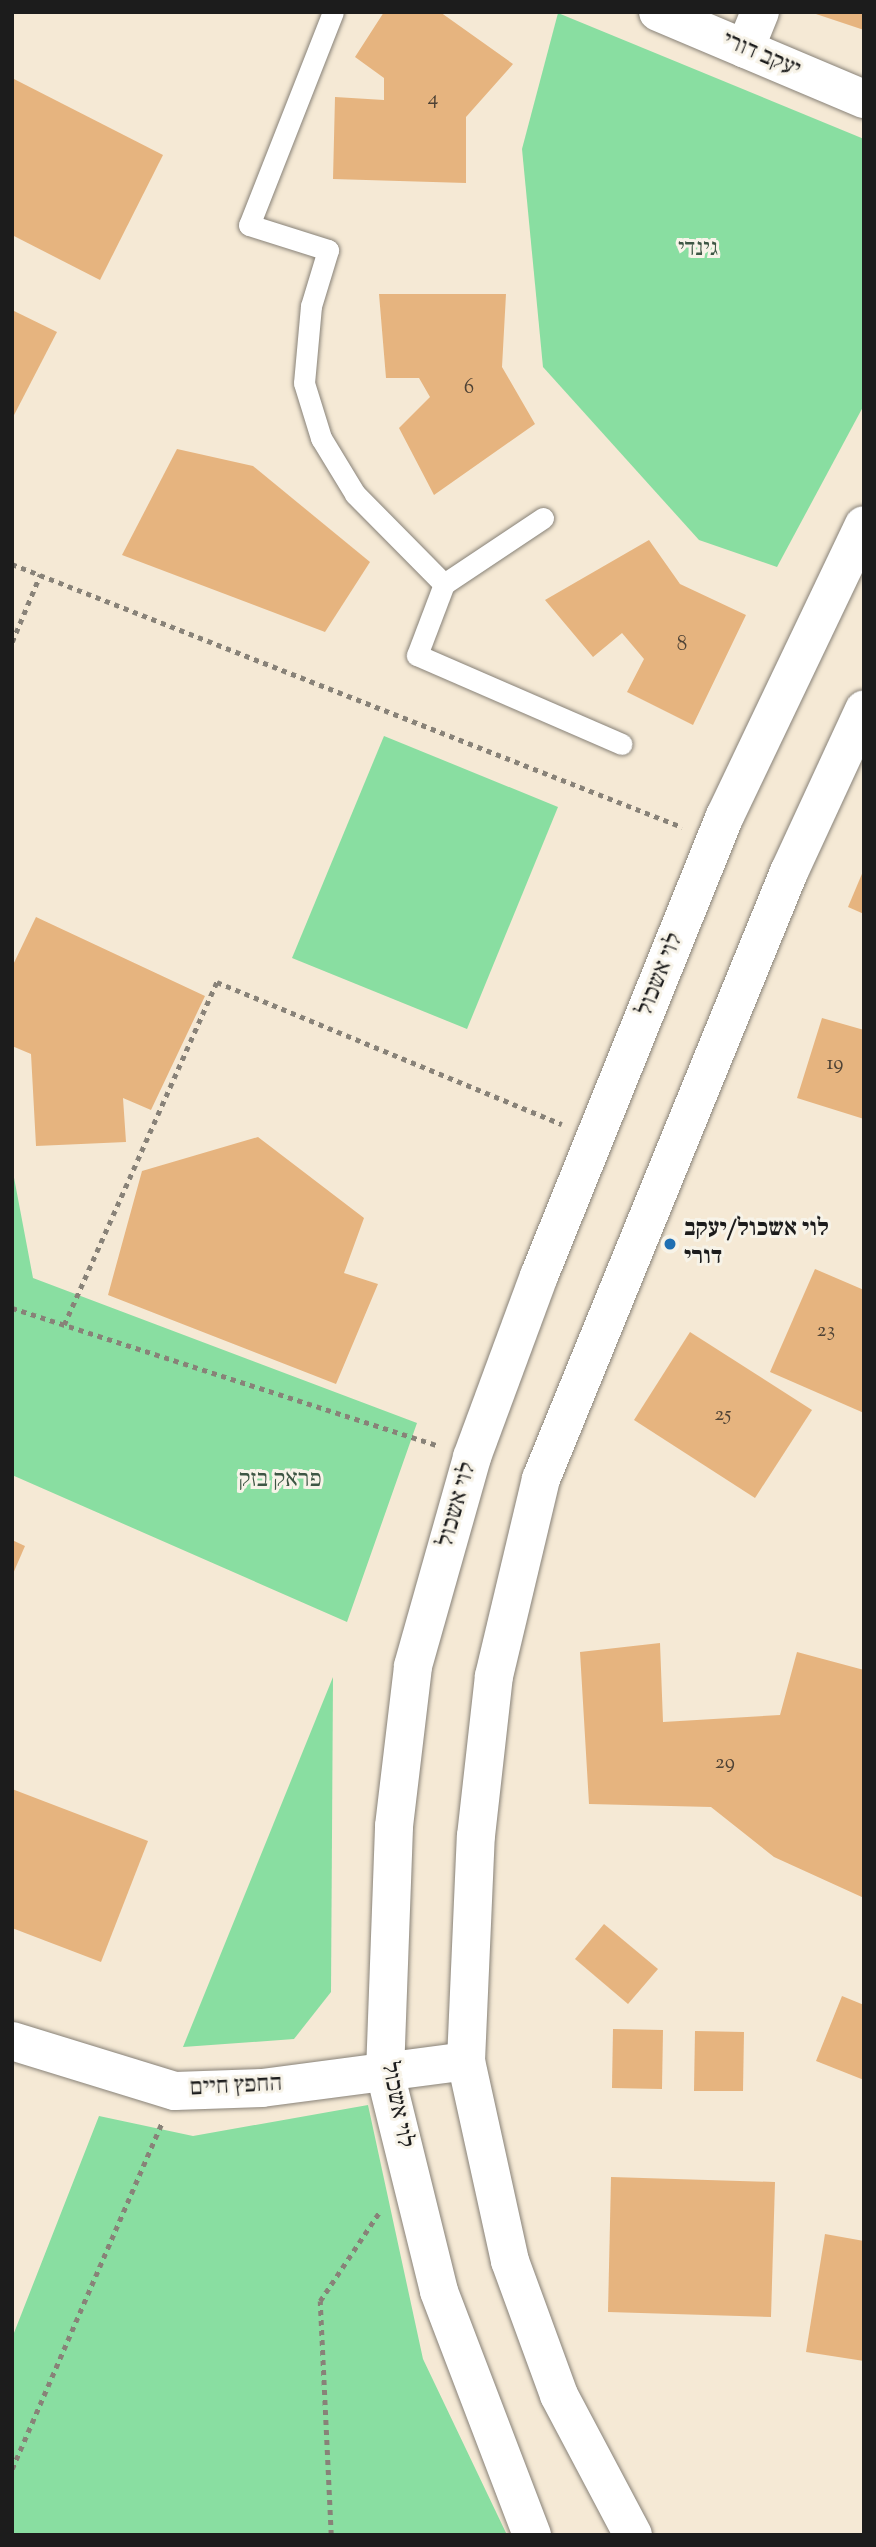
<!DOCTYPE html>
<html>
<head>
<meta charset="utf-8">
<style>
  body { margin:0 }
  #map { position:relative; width:876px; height:2547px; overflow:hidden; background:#f5e9d5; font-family:"Sorts Mill Goudy","Frank Ruhl Libre",serif }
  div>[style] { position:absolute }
  .green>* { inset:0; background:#89dea1 }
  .building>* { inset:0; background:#e6b47f }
  .path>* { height:4.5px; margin-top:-2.25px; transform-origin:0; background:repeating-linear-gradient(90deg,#888278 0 5px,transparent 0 10px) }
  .roads { filter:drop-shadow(0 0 2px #888278) drop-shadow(0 0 2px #888278) }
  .lane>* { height:21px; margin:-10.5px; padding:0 10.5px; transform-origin:10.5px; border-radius:10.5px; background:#fff }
  .street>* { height:38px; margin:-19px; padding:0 19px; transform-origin:19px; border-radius:19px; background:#fff }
  .dots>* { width:19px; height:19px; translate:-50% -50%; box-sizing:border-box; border:4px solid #f7f3e8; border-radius:50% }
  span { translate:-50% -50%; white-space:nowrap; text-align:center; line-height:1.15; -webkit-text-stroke:6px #f7f3e8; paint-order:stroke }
  .number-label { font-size:21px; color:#4e4235 }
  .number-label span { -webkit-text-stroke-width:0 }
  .street-label { font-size:24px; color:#1c1c1c }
  .park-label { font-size:24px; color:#3d5644 }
  .poi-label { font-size:24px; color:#1c1c1c; font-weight:700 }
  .left { translate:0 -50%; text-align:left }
  .frame { position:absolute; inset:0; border:14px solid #1c1c1c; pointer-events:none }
</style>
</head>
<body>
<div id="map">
  <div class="green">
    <i style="clip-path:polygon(558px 13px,864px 139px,864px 405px,777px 567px,699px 540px,543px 367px,522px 149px)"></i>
    <i style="clip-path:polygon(384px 736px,558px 807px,467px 1029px,292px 958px)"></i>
    <i style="clip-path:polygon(12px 1167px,33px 1278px,417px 1423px,347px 1622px,12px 1475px)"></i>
    <i style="clip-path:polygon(333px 1677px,331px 1992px,294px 2039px,183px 2047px)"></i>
    <i style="clip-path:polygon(368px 2105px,423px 2359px,507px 2535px,12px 2535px,12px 2338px,99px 2116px,193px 2136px)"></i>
  </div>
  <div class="building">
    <i style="clip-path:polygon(384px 12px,440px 12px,513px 64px,466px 117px,466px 183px,333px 179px,335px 97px,384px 100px,384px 78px,355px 57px)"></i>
    <i style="clip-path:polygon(813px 12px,864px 12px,864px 30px,813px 13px)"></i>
    <i style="clip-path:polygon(12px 78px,163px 155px,100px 280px,12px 235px)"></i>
    <i style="clip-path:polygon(379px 294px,506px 294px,502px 367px,535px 424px,434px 495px,399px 428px,430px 397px,419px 378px,386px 378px)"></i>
    <i style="clip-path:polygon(12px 310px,57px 332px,12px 419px)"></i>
    <i style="clip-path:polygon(177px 449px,253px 466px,370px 562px,325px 632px,122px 555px)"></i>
    <i style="clip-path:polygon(649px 540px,680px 584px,746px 615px,693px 725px,627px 692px,644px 659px,622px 633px,593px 657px,545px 600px)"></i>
    <i style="clip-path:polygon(864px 869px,864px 914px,848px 907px)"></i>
    <i style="clip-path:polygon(36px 917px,205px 996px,151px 1110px,123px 1098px,126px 1142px,36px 1146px,31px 1054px,12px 1046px,12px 967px)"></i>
    <i style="clip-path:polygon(822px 1018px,864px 1030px,864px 1119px,797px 1098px)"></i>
    <i style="clip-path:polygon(258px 1137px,364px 1218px,344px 1273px,378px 1284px,336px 1384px,108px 1295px,142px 1171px)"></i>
    <i style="clip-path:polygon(815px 1269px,864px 1290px,864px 1413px,770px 1372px)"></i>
    <i style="clip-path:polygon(690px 1332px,812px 1410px,755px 1498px,634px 1420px)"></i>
    <i style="clip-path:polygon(12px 1540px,25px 1546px,12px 1576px)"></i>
    <i style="clip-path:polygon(660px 1643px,663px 1722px,780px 1715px,797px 1652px,864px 1670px,864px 1898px,774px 1857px,711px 1807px,589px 1804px,580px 1652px)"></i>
    <i style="clip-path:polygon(12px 1789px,148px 1841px,101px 1962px,12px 1928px)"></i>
    <i style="clip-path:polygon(604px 1924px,658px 1969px,628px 2004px,575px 1959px)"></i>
    <i style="clip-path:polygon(842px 1996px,864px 2005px,864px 2080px,816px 2061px)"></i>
    <i style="clip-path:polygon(613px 2029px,663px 2030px,662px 2089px,612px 2088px)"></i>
    <i style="clip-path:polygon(695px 2031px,744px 2032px,743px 2091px,694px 2091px)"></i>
    <i style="clip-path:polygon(611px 2177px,775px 2182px,771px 2317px,608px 2312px)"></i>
    <i style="clip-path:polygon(825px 2234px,864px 2241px,864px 2361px,806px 2352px)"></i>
  </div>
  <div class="path">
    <i style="left:12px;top:564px;width:720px;rotate:21.43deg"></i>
    <i style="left:12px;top:642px;width:73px;rotate:-67.3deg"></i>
    <i style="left:12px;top:1308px;width:448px;rotate:17.9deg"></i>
    <i style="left:64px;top:1325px;width:376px;rotate:-66deg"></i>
    <i style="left:217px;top:982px;width:373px;rotate:22.4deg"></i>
    <i style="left:12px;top:2469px;width:376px;rotate:-66.6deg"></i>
    <i style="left:331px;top:2535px;width:234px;rotate:-92.7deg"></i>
    <i style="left:320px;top:2301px;width:108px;rotate:-56.3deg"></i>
  </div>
  <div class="roads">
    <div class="lane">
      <i style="left:333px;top:12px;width:229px;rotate:111.5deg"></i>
      <i style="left:249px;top:225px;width:83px;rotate:17.6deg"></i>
      <i style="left:328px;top:250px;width:59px;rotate:106.9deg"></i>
      <i style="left:311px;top:306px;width:77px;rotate:95.2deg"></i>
      <i style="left:304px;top:383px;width:58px;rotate:72.8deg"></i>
      <i style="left:321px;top:438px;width:66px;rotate:58.7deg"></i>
      <i style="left:355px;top:494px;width:127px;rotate:45.3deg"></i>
      <i style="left:543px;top:518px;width:119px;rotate:146.3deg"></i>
      <i style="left:444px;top:584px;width:76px;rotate:110.8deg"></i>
      <i style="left:417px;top:655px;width:223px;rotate:23.5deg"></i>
    </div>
    <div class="street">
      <i style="left:658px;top:12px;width:224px;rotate:22.9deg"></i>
      <i style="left:745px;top:49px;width:40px;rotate:-68deg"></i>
      <i style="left:12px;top:2041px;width:170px;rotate:17.1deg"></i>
      <i style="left:175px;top:2091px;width:87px;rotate:-2deg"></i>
      <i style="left:262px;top:2088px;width:206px;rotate:-7.5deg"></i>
      <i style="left:532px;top:2535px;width:261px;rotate:-110.9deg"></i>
      <i style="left:439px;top:2291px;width:225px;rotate:-103.9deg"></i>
      <i style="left:385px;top:2073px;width:247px;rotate:-87.9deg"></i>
      <i style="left:394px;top:1826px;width:161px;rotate:-83.2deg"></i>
      <i style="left:413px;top:1666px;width:217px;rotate:-74.2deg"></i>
      <i style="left:472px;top:1457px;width:193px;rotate:-69.7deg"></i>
      <i style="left:539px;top:1276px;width:496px;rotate:-68deg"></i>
      <i style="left:725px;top:816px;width:322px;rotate:-64.5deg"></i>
      <i style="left:633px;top:2535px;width:158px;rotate:-117.9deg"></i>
      <i style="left:559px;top:2395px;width:143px;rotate:-110.1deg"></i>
      <i style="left:510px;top:2261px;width:205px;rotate:-102.4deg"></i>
      <i style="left:466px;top:2061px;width:225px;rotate:-87.5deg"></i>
      <i style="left:476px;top:1836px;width:161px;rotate:-83.6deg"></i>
      <i style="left:494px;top:1676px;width:203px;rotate:-76.6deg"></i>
      <i style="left:541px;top:1479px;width:656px;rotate:-67.78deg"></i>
      <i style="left:789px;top:872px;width:179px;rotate:-65.2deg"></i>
    </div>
  </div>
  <div class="dots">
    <i style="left:670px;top:1244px;background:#1f6fb2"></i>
  </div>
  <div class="number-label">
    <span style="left:433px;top:99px">4</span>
    <span style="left:469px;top:388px">6</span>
    <span style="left:682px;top:645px">8</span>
    <span style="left:835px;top:1064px">19</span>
    <span style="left:826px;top:1331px">23</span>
    <span style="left:723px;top:1415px">25</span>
    <span style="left:725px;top:1763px">29</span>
  </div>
  <div class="street-label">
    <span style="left:761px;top:56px;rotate:23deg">יעקב דורי</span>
    <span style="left:661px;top:975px;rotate:-68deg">לוי אשכול</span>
    <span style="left:458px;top:1505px;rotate:-74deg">לוי אשכול</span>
    <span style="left:236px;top:2087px;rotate:-3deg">החפץ חיים</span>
    <span style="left:396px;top:2105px;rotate:79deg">לוי אשכול</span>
  </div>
  <div class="park-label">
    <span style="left:698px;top:250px">גינדי</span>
    <span style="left:280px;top:1481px">פראק בזק</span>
  </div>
  <div class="poi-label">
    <span class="left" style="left:684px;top:1244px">לוי אשכול/יעקב<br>דורי</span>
  </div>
  <div class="frame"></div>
</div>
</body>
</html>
